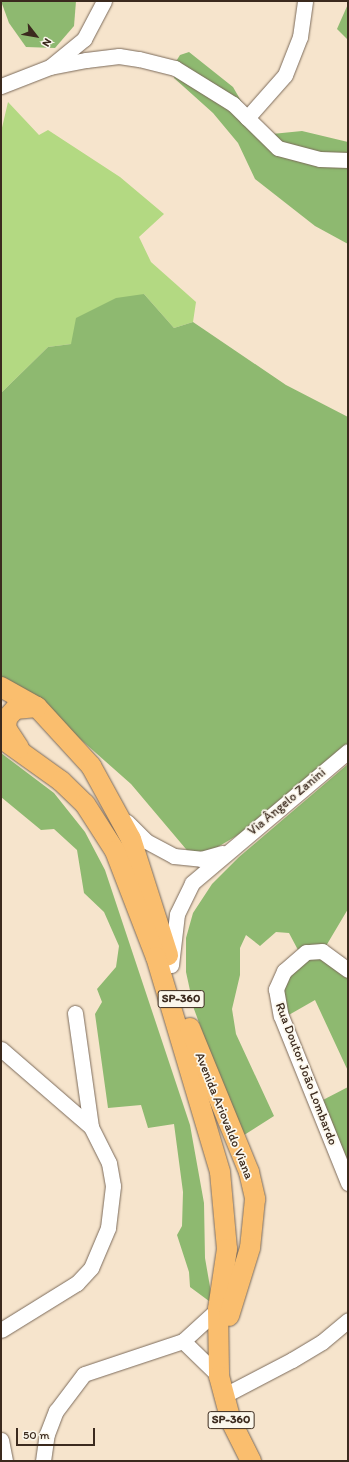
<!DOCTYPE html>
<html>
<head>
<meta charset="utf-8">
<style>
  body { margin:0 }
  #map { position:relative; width:349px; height:1462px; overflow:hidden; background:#f6e4cc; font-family:Itim,sans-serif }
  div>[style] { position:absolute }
  .green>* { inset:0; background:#b3d982 }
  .forest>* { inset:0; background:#8eb970 }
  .roads { filter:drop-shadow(0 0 1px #7c6b5b) drop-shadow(0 0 1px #7c6b5b) }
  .minor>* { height:15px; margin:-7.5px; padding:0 7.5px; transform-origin:7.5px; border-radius:7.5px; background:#fff }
  .major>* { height:20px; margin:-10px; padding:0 10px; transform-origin:10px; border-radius:10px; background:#fabe6e }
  span { translate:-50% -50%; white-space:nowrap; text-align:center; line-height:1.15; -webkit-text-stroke:3.5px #fbf7ec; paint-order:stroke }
  .shield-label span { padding:1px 3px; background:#fbf7ec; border:1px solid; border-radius:3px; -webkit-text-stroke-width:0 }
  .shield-label { font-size:12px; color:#3b2a1e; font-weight:700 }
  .street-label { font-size:13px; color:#3b2a1e }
  .frame { position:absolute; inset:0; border:2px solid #3b2a1e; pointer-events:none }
  .north { position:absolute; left:16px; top:16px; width:40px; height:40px; -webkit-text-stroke:3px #fbf7ec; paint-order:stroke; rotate:121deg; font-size:11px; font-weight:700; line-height:16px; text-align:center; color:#3b2a1e }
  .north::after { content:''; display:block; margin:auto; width:14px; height:18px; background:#3b2a1e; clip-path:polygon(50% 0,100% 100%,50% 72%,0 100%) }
  .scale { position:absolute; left:16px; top:1428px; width:79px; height:18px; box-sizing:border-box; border:2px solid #3b2a1e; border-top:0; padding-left:5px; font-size:12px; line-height:14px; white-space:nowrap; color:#3b2a1e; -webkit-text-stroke:3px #fbf7ec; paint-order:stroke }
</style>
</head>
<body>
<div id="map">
  <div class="green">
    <i style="clip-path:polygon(8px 102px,39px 135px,48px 130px,120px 177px,164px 214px,139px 237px,151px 262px,196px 302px,193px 322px,174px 328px,144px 294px,71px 344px,48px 347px,1px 393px,1px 132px)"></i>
  </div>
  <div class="forest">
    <i style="clip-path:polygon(1px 1px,76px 1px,74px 26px,55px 48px,26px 47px,9px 23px)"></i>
    <i style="clip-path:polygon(348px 4px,348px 40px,337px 29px)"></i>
    <i style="clip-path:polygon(189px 52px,233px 87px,248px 113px,272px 134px,302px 131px,348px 142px,348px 244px,315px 226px,255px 179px,238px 143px,213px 113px,174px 78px,175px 63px,180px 55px)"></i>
    <i style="clip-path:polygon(144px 294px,174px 328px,193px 322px,286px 385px,348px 417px,348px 745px,248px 829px,206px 854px,191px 855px,131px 784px,53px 715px,1px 678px,1px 393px,48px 347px,71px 344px,76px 318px,116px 298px)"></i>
    <i style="clip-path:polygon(1px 753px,54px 793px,85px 832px,105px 870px,190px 1125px,204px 1203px,205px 1258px,213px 1304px,190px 1287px,189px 1272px,177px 1235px,182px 1226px,183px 1192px,174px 1124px,148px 1128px,141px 1105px,108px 1108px,95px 1014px,102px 1002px,97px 989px,116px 967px,119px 946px,104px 912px,84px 893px,77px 850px,54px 829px,41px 830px,1px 797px)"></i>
    <i style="clip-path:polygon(348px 764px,348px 909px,326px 946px,298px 950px,289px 933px,276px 932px,260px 946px,246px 935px,240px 948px,240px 975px,232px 1009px,236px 1034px,274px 1116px,241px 1137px,194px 1009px,186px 972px,186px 938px,193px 913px,212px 884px,239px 857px)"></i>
    <i style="clip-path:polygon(309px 955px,329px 958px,348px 978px,348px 1071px,315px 1000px,287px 1016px,281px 1003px,288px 973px)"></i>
    <i style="clip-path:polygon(348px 1087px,348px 1161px,321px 1101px)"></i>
  </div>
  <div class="roads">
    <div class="minor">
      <i style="left:51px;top:66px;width:43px;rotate:-39.3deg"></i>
      <i style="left:84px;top:39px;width:43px;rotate:-62.2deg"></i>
      <i style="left:1px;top:86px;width:53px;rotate:-21.2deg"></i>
      <i style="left:50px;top:67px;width:37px;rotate:-11deg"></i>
      <i style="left:86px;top:60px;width:33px;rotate:-7deg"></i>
      <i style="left:119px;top:56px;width:20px;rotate:9deg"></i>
      <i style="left:139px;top:59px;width:37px;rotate:14deg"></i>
      <i style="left:175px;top:68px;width:68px;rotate:31.8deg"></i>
      <i style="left:233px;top:104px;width:63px;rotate:44.4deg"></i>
      <i style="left:278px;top:148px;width:43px;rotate:14.7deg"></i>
      <i style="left:320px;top:159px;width:28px;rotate:2deg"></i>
      <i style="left:247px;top:118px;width:57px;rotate:-48.5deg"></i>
      <i style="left:285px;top:75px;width:41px;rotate:-68.5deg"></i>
      <i style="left:300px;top:37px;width:36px;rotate:-82deg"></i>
      <i style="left:127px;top:822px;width:27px;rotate:45deg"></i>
      <i style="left:146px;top:841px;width:32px;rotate:28deg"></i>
      <i style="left:174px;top:856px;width:27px;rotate:6deg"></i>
      <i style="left:201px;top:859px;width:22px;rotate:-16deg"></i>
      <i style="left:171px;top:965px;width:51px;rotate:-83.3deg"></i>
      <i style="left:177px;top:914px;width:34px;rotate:-64deg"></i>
      <i style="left:192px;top:883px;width:204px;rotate:-40.2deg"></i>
      <i style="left:348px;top:970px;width:32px;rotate:-144deg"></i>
      <i style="left:322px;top:951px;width:16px;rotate:176deg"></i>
      <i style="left:306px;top:952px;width:29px;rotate:139deg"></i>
      <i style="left:284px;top:971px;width:20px;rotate:114deg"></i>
      <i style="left:276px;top:989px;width:27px;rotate:80deg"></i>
      <i style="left:281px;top:1016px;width:180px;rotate:68.1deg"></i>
      <i style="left:75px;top:1013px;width:115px;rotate:82deg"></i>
      <i style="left:1px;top:1049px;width:119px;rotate:40.9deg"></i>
      <i style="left:91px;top:1127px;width:40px;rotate:63.4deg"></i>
      <i style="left:109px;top:1163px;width:23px;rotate:80deg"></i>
      <i style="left:113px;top:1186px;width:42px;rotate:96.8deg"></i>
      <i style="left:108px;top:1228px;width:43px;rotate:113deg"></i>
      <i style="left:91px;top:1268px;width:21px;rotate:133deg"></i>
      <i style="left:77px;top:1283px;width:89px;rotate:148.3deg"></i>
      <i style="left:183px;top:1341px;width:50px;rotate:44.2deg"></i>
      <i style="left:223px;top:1396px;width:78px;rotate:-27.6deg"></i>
      <i style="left:292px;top:1360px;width:35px;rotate:-31deg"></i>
      <i style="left:322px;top:1342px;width:34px;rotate:-40deg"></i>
      <i style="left:1px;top:1440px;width:21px;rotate:79deg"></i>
      <i style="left:43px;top:1461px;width:27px;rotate:-82deg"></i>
      <i style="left:47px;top:1434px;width:25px;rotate:-69deg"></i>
      <i style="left:56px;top:1411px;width:46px;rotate:-52.9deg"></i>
      <i style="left:84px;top:1374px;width:104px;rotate:-18.4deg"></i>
      <i style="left:183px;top:1341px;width:47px;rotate:-42.4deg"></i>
    </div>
    <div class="major">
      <i style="left:1px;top:687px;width:41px;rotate:29.1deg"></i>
      <i style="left:37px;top:707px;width:80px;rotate:47.5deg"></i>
      <i style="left:91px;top:766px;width:83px;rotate:61.3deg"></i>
      <i style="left:131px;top:839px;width:122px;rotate:72.3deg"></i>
      <i style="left:1px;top:738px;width:74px;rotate:35.6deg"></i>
      <i style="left:61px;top:781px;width:33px;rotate:44deg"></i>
      <i style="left:85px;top:804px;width:56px;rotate:57.4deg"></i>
      <i style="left:115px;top:851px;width:114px;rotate:68.9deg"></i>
      <i style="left:156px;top:957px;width:224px;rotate:73.4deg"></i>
      <i style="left:220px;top:1172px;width:77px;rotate:84.8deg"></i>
      <i style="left:227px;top:1249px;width:61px;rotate:98.5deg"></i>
      <i style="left:218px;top:1309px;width:67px;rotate:89.1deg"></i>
      <i style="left:219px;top:1376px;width:47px;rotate:75.1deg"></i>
      <i style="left:231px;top:1421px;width:45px;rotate:63.4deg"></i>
      <i style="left:19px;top:748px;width:24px;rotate:-123deg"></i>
      <i style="left:6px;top:728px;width:10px;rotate:-84deg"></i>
      <i style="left:7px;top:718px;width:12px;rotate:-48deg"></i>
      <i style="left:15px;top:709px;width:22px;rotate:-5deg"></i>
      <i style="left:190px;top:1028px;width:156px;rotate:67.7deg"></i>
      <i style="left:249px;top:1172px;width:28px;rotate:77deg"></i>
      <i style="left:255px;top:1199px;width:49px;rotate:95.8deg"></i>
      <i style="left:250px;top:1248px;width:71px;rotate:107.2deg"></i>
    </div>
  </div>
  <div class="shield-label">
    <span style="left:181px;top:999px">SP-360</span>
    <span style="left:231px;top:1420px">SP-360</span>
  </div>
  <div class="street-label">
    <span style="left:287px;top:802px;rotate:-40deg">Via Ângelo Zanini</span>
    <span style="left:306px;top:1074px;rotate:69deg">Rua Doutor João Lombardo</span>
    <span style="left:224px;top:1116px;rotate:68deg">Avenida Ariovaldo Viana</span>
  </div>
  <div class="frame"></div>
  <div class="north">N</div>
  <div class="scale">50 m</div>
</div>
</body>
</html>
